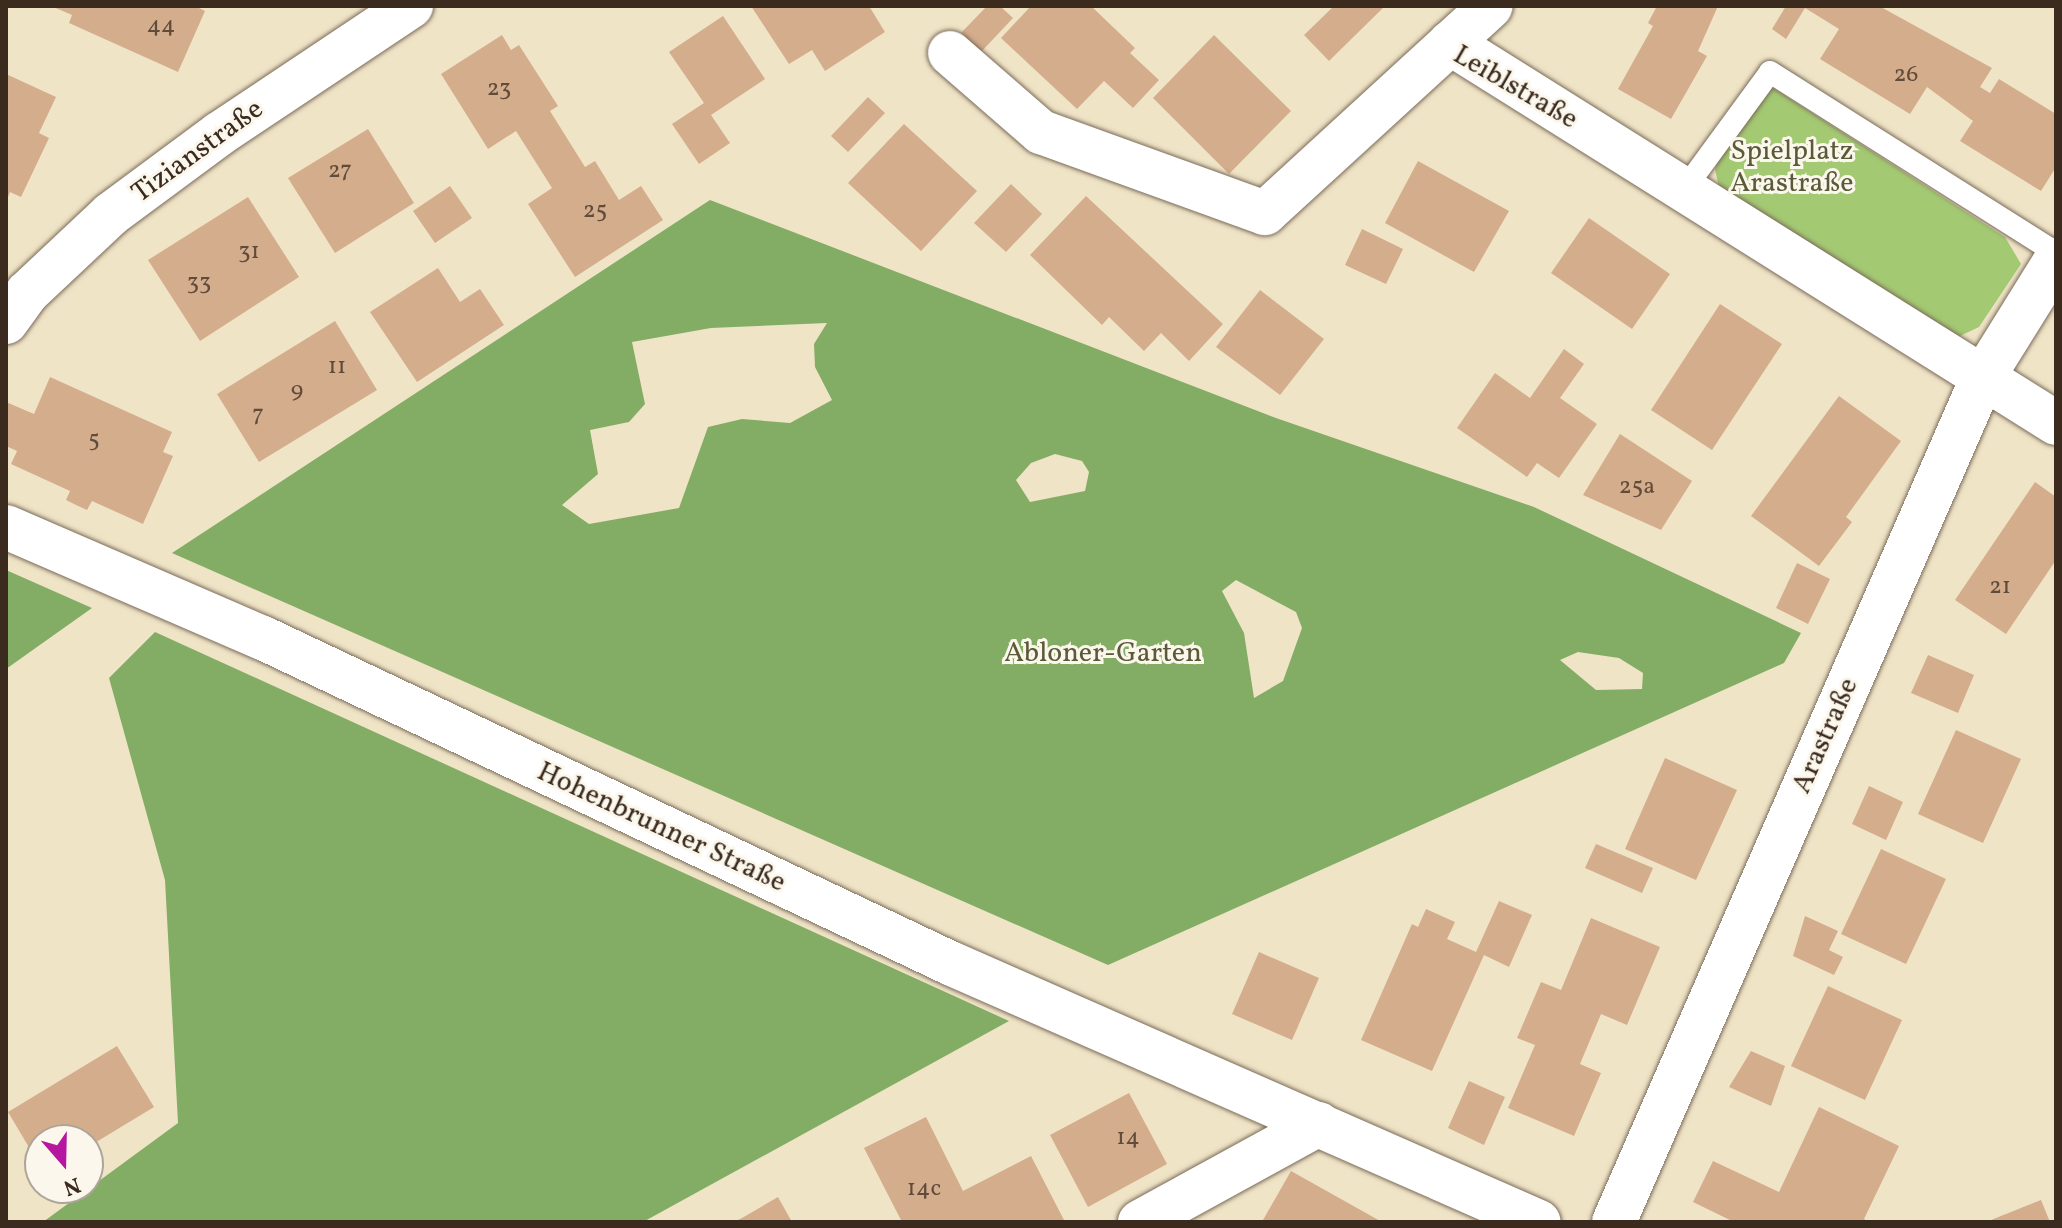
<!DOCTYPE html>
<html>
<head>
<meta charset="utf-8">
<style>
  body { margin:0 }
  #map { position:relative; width:2062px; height:1228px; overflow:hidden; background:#f0e4c7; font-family:Vollkorn,serif }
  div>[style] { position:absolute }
  .green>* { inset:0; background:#a4c973 }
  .forest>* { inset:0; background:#83ad65 }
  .building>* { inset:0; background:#d4ad8c }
  .roads { filter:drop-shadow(0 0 2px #7a6b59) drop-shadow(0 0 2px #7a6b59) }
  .service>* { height:22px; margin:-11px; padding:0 11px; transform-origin:11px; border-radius:11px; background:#fff }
  .minor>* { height:44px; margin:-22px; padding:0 22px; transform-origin:22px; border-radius:22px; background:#fff }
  span { translate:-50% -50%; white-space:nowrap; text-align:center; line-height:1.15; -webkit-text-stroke:6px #fbf7ec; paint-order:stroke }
  .number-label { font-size:24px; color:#614b3a }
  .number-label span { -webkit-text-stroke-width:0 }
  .street-label { font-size:28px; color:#3b2a1e }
  .park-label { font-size:28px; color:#5a5a38 }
  .frame { position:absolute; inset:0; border:8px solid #3b2a1e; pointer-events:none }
  .north { position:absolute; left:24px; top:1124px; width:80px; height:80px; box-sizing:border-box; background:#fbf7ec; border:2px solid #aea59a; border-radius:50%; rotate:160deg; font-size:22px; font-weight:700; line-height:32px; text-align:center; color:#3b2a1e }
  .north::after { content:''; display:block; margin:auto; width:28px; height:36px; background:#b5179e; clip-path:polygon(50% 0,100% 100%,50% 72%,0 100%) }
</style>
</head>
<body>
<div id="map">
  <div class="green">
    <i style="clip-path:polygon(1767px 84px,2005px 237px,2021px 264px,1979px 327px,1960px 336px,1953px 333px,1719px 188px,1715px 169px,1719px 159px)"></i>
  </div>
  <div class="forest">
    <i style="clip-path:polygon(evenodd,710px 200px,1276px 418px,1534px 507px,1801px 633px,1784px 663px,1108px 965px,172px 553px,710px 200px,827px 323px,814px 344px,815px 367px,832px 400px,790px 423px,742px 419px,708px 427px,679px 508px,589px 524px,562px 505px,598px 474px,590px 430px,629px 422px,645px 404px,632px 342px,711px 328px,827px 323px,710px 200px,1055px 454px,1082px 461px,1089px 472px,1085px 491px,1030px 502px,1016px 480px,1031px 463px,1055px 454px,710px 200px,1236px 580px,1296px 612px,1302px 628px,1283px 681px,1254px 698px,1244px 633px,1222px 591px,1236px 580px,710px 200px,1578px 652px,1619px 658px,1643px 673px,1642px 689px,1596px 690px,1560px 660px,1578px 652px)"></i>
    <i style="clip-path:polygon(6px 570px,92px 608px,6px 669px)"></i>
    <i style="clip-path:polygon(155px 632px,1009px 1021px,643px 1222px,43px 1222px,178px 1123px,165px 880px,109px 678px)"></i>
  </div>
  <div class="building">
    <i style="clip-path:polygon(51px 6px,195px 6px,205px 11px,178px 72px,69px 23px,72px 15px)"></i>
    <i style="clip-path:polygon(751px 6px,869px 6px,885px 32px,825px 71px,812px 50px,789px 64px)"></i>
    <i style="clip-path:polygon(987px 6px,1000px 6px,1013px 18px,981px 52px,961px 33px)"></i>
    <i style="clip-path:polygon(1031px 6px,1091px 6px,1135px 48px,1130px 53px,1159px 80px,1133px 108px,1104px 81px,1077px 109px,1001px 38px)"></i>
    <i style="clip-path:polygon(1334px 6px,1385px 6px,1329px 61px,1304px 35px)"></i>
    <i style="clip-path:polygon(1657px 6px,1718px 6px,1698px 51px,1707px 56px,1671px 119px,1618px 89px,1653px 26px,1648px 23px)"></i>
    <i style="clip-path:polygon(1786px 6px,1879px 6px,1992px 68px,1980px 87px,1990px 93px,1999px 79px,2056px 114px,2056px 167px,2041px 191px,1960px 141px,1973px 121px,1927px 87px,1910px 114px,1820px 59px,1839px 29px,1805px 8px,1786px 39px,1772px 29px)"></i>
    <i style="clip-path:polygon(723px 16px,765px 79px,711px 115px,730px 143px,699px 164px,672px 124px,704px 103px,669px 52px)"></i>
    <i style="clip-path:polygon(502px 35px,511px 50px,519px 45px,558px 106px,550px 111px,585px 167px,595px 161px,619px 200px,641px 186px,663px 220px,575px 277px,528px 204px,552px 188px,516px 131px,488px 149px,441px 74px)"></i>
    <i style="clip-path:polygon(1214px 35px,1291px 111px,1229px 174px,1153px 98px)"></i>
    <i style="clip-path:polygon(6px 74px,56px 97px,39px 133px,49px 138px,21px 197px,10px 192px,6px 202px)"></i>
    <i style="clip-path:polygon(868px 97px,885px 113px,848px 152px,831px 136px)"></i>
    <i style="clip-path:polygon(904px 124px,977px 191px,921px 251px,848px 183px)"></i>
    <i style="clip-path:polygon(368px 129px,414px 203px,335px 253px,288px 178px)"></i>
    <i style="clip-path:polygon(1418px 161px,1509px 211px,1474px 272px,1385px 223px)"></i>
    <i style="clip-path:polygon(1011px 184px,1042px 214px,1006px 252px,974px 223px)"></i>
    <i style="clip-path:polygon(450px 186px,472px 218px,435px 243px,413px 211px)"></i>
    <i style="clip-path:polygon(1086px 196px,1223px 324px,1189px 361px,1161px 333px,1144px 351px,1109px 317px,1102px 325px,1030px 255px)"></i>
    <i style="clip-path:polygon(248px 197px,299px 277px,200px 341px,148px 260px)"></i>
    <i style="clip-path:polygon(1589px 218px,1670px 274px,1632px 329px,1551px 273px)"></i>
    <i style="clip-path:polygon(1362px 229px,1403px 249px,1386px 284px,1345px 265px)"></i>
    <i style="clip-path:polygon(438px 268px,460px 302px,480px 289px,504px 325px,417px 382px,370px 312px)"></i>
    <i style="clip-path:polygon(1260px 290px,1324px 339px,1280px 395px,1216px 347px)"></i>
    <i style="clip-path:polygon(1720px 304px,1782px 344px,1712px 450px,1651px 410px)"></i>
    <i style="clip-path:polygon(335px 321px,377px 390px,259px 462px,217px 394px)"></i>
    <i style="clip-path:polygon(1564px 349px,1584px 364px,1560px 398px,1597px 424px,1559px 478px,1537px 463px,1527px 477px,1457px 428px,1495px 373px,1530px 398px)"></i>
    <i style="clip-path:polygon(50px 377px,172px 432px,163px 452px,173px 456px,143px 524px,92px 501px,87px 510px,76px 505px,66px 500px,70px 491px,11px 464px,17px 451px,6px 446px,6px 402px,34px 414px)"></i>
    <i style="clip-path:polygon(1839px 396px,1901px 441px,1846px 517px,1852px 522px,1819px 566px,1751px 516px)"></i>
    <i style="clip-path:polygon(1620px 434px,1692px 481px,1661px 530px,1583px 495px)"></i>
    <i style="clip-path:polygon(2035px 482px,2056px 497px,2056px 560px,2006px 634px,1955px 600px)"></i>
    <i style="clip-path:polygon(1797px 563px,1830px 579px,1808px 624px,1776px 608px)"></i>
    <i style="clip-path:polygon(1928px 655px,1974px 675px,1958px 713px,1911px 693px)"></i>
    <i style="clip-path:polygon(1956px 730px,2021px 759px,1983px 843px,1918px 814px)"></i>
    <i style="clip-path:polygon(1665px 758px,1737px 790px,1696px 880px,1625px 849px)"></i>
    <i style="clip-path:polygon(1869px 786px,1903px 802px,1886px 840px,1852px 824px)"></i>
    <i style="clip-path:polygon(1596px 844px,1653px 868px,1642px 893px,1585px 868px)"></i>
    <i style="clip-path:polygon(1881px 849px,1946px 879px,1906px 964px,1841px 934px)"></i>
    <i style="clip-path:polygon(1499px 901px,1532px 915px,1509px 967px,1484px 955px,1432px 1071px,1361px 1040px,1412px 924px,1418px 927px,1426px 909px,1455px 922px,1447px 939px,1476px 952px)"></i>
    <i style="clip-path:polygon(1805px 916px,1838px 931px,1829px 950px,1843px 957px,1834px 975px,1793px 956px)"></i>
    <i style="clip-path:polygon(1591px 918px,1660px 947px,1627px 1025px,1601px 1014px,1580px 1064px,1601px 1073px,1574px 1136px,1508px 1108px,1535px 1045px,1517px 1038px,1541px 982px,1561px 990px)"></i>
    <i style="clip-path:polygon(1259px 952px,1319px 978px,1292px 1040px,1232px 1014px)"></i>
    <i style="clip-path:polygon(1828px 986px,1902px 1020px,1865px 1100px,1791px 1066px)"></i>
    <i style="clip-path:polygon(117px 1046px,154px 1107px,88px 1147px,88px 1140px,40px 1140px,40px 1166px,8px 1112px)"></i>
    <i style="clip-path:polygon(1751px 1051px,1785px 1066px,1771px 1106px,1729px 1087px)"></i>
    <i style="clip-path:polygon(1469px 1081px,1505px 1097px,1484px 1145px,1448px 1128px)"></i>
    <i style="clip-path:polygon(1129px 1093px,1167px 1164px,1088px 1207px,1050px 1135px)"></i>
    <i style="clip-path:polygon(1819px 1107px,1899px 1146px,1864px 1219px,1869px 1222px,1734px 1222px,1693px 1202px,1713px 1161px,1779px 1192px)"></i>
    <i style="clip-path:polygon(926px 1117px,963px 1191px,1031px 1156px,1065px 1222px,902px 1222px,864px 1148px)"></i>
    <i style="clip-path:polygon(1291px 1171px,1382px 1222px,1263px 1220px)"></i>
    <i style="clip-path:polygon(778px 1197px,792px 1222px,734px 1222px,742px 1218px)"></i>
    <i style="clip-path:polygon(2041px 1200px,2050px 1222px,1986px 1222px)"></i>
  </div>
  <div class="roads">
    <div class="service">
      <i style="left:1683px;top:191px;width:147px;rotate:-53.8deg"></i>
      <i style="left:1770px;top:72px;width:338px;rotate:32.3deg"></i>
    </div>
    <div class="minor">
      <i style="left:1450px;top:43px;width:715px;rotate:32.09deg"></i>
      <i style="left:950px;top:53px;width:121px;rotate:41deg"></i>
      <i style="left:1041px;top:132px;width:238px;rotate:19.9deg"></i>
      <i style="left:1265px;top:213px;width:306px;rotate:-42.5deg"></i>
      <i style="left:6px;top:322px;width:36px;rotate:-54deg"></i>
      <i style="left:27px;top:293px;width:115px;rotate:-43.2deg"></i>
      <i style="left:111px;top:214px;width:134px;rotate:-36.5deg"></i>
      <i style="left:219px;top:134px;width:231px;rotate:-33.7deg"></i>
      <i style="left:6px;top:527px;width:280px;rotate:23.4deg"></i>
      <i style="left:263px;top:638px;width:760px;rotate:25.32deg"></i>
      <i style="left:950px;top:963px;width:643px;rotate:23.74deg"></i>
      <i style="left:1140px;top:1222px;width:204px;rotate:-28.7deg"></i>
      <i style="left:1614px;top:1222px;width:920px;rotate:-66.42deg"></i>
      <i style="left:1982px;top:379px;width:140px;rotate:-58.1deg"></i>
    </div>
  </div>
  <div class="number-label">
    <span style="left:161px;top:27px">44</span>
    <span style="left:1906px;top:76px">26</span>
    <span style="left:499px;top:90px">23</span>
    <span style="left:340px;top:172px">27</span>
    <span style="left:595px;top:212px">25</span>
    <span style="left:249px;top:253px">31</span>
    <span style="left:199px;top:284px">33</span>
    <span style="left:337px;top:368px">11</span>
    <span style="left:297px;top:392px">9</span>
    <span style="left:258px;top:416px">7</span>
    <span style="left:94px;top:441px">5</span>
    <span style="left:1637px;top:488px">25a</span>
    <span style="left:2000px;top:588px">21</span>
    <span style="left:1128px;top:1139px">14</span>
    <span style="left:924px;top:1190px">14c</span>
  </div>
  <div class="street-label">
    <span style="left:1515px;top:88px;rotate:30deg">Leiblstraße</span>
    <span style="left:198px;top:152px;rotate:-36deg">Tizianstraße</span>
    <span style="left:1826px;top:736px;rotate:-66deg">Arastraße</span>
    <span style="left:661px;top:828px;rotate:25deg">Hohenbrunner Straße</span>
  </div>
  <div class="park-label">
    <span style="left:1792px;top:168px">Spielplatz<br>Arastraße</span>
    <span style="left:1103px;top:654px">Abloner-Garten</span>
  </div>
  <div class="frame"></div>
  <div class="north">N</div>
</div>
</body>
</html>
